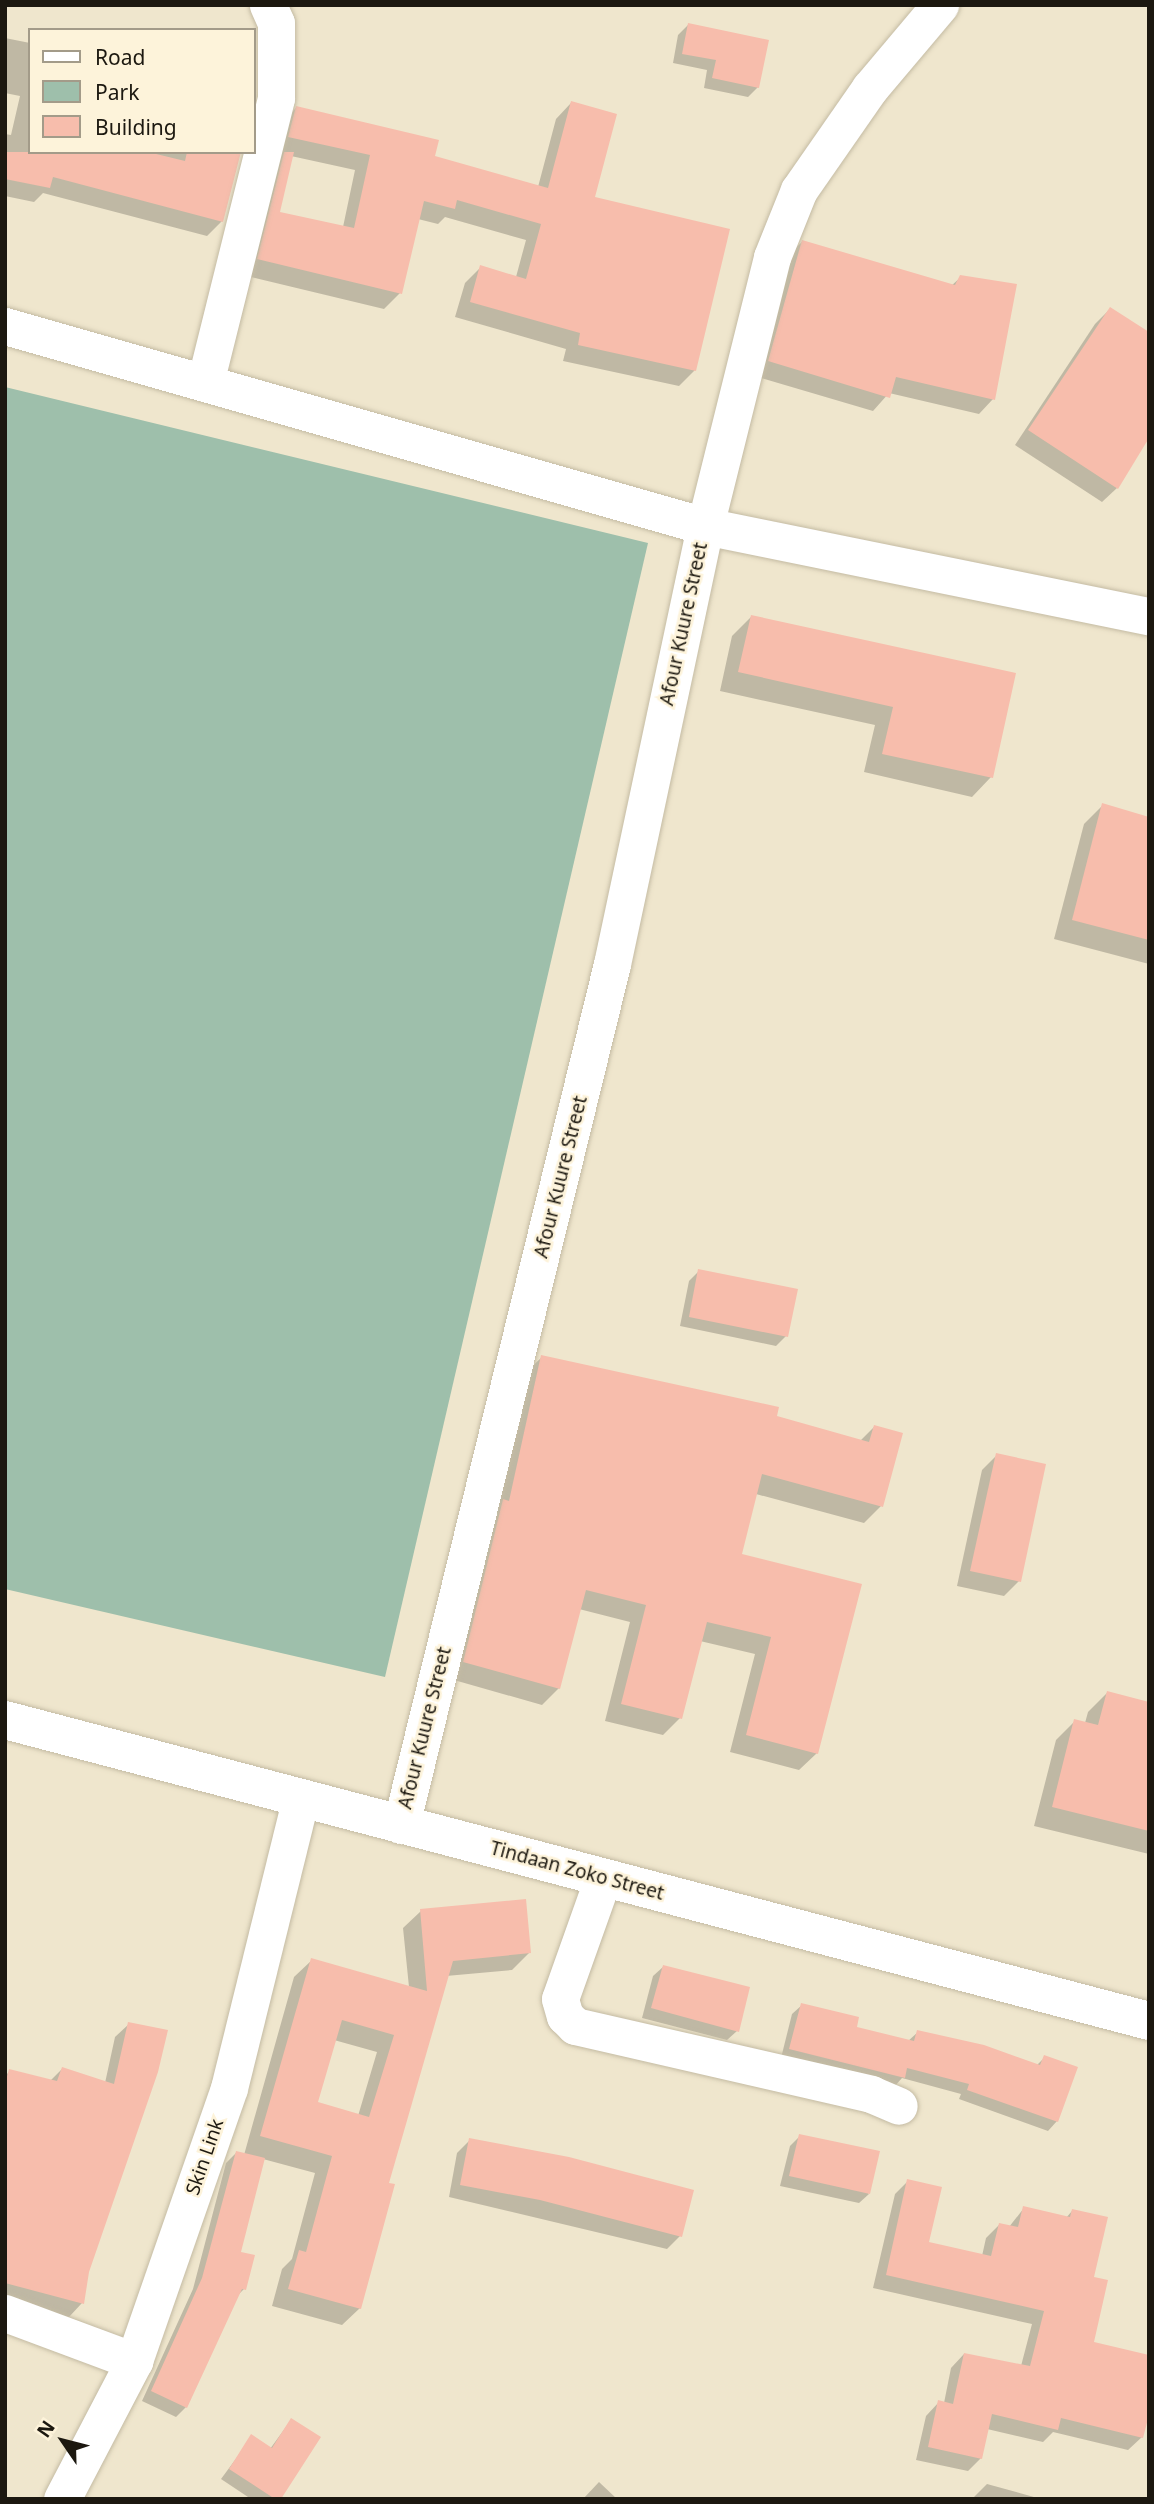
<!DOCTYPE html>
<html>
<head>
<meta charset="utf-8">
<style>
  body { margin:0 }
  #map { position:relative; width:1154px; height:2504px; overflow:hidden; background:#efe6cd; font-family:"Noto Sans",sans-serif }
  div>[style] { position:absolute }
  .green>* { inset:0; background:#9ebfab }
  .shadow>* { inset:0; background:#0003 }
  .building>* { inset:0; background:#f7bdac }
  .roads { filter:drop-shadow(0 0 2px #c4bba3) drop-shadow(0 0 2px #c4bba3) }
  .minor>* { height:37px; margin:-18.5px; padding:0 18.5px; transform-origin:18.5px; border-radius:18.5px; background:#fff }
  .secondary>* { height:38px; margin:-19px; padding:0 19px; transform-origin:19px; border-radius:19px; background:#fff }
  span { translate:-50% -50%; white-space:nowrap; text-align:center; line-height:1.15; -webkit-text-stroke:5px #fdf3da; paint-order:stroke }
  .street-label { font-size:19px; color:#1c1810 }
  .frame { position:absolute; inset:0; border:7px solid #1c1810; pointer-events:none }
  .legend { position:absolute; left:28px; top:28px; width:228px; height:126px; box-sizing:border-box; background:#fdf3da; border:2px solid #a39b89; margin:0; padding:9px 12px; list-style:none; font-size:21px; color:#1c1810 }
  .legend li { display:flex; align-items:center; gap:14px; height:35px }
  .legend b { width:35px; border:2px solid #a39b89 }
  .north { position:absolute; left:28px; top:2406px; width:70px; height:70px; -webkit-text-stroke:5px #fdf3da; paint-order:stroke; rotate:305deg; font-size:19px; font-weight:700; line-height:28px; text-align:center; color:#1c1810 }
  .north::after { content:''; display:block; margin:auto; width:24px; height:32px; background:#1c1810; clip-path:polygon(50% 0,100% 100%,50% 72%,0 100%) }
</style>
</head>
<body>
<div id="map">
  <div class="green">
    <i style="clip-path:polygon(5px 387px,648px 543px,385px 1677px,5px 1589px)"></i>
  </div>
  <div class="shadow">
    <i style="clip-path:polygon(688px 25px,758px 87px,748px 97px,704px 88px,707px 70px,673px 63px,678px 35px)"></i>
    <i style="clip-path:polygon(5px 38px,30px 43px,30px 152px,239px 152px,222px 221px,207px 236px,43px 193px,34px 202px,5px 196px,5px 134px,11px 135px,20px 96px,5px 93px)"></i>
    <i style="clip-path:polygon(evenodd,571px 103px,593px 198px,695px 370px,679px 386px,563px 361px,566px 349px,455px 317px,465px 283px,481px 267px,516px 277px,526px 240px,445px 217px,438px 224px,418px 219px,400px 293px,384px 309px,243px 275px,280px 124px,296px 108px,433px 157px,538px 187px,556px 119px,571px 103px,291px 156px,355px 170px,343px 227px,278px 213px,291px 156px)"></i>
    <i style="clip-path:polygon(802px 242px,951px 286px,961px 277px,993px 399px,979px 414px,889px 393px,873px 411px,754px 376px,787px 256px)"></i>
    <i style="clip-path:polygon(1110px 309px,1117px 488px,1102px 502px,1015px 445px,1095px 324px)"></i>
    <i style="clip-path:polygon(751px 617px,1014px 674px,991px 777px,972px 797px,864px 772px,875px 725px,720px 691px,732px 636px)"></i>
    <i style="clip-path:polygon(1103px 805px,1149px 819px,1149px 964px,1054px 939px,1084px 824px)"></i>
    <i style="clip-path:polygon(699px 1271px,786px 1336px,776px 1346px,680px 1326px,689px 1281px)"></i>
    <i style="clip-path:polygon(542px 1357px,860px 1441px,874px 1427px,881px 1506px,864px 1523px,756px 1494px,740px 1556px,817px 1753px,799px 1770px,730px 1752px,755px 1654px,700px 1641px,680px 1718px,663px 1735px,605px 1721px,630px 1622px,579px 1609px,559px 1688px,542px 1705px,447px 1678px,524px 1374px)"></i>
    <i style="clip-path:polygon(997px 1455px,1019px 1581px,1004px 1596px,957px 1586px,982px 1470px)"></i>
    <i style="clip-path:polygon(1107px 1693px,1149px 1704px,1149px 1854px,1034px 1826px,1056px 1740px,1075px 1721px,1085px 1723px,1088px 1712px)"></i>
    <i style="clip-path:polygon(evenodd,421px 1911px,529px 1953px,512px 1970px,446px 1976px,387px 2184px,360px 2308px,342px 2325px,272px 2306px,282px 2269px,292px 2259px,315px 2173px,263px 2159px,239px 2253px,244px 2289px,236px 2297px,186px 2407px,176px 2417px,142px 2401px,193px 2289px,226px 2163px,236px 2153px,244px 2155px,294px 1977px,312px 1960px,409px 1987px,403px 1928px,421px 1911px,334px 2040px,377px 2052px,358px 2116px,316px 2103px,334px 2040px)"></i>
    <i style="clip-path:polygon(663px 1967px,737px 2031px,727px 2040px,642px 2018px,653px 1976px)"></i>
    <i style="clip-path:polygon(802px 2005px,855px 2028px,907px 2042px,918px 2032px,1036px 2066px,1045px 2057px,1057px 2121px,1048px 2131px,959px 2099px,961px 2094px,902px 2078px,894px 2087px,781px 2058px,792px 2014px)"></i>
    <i style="clip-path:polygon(129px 2024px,82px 2303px,69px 2317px,5px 2300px,5px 2076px,10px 2071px,50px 2081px,62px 2069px,105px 2083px,115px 2037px)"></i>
    <i style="clip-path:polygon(800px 2136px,869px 2194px,859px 2203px,780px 2186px,790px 2146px)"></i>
    <i style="clip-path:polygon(470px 2140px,680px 2236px,667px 2249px,449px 2197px,457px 2153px)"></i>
    <i style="clip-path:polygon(908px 2181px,927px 2243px,982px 2256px,986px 2238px,999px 2225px,1009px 2227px,1024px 2208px,1066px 2218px,1072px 2211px,1092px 2279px,1092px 2343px,1142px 2437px,1128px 2450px,1053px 2432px,1043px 2442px,987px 2429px,981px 2458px,968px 2471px,916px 2460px,926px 2416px,939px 2402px,944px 2403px,951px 2368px,964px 2354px,1021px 2366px,1032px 2324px,873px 2288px,895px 2194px)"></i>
    <i style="clip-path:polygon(291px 2420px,278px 2499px,251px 2499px,221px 2479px,252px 2437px,270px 2449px)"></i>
    <i style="clip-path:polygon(599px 2482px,617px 2499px,583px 2499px)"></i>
    <i style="clip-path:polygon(987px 2484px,1041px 2499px,972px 2499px)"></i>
  </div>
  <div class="building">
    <i style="clip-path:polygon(688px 23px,769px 40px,759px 88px,712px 78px,716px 60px,682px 54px)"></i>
    <i style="clip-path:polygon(571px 101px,617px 114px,595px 197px,730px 229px,696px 371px,578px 345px,580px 333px,470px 302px,480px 265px,526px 279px,541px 224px,457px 200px,455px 209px,424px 201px,402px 294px,257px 259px,284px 152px,294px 152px,280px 212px,354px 228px,370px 155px,288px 137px,296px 106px,439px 140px,435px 156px,548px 188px)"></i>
    <i style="clip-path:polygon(5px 152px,148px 152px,185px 161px,187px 152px,241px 152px,223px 222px,53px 177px,50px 188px,5px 179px)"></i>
    <i style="clip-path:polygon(802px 240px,955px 285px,960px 275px,1017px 284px,995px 400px,896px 377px,890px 398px,768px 361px)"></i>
    <i style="clip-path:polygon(1110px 307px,1149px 332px,1149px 438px,1118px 489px,1028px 430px)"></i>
    <i style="clip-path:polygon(751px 615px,1016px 673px,993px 778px,882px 754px,893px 707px,738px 672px)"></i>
    <i style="clip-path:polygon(1102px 803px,1149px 817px,1149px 940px,1072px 920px)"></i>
    <i style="clip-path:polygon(698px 1269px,798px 1289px,788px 1337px,689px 1317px)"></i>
    <i style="clip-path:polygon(541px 1355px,779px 1407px,777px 1416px,869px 1442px,874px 1425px,903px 1433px,883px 1507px,762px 1474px,742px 1554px,862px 1584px,818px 1754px,746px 1735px,771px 1637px,707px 1622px,682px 1719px,621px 1704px,646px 1605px,586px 1590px,560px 1689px,463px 1662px,503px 1499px,509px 1501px)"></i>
    <i style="clip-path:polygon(996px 1453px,1046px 1464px,1021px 1582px,970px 1571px)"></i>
    <i style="clip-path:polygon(1107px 1691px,1149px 1702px,1149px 1831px,1052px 1807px,1074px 1719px,1098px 1725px)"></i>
    <i style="clip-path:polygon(evenodd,526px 1899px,531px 1953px,453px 1961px,389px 2183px,395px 2184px,361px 2309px,288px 2289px,299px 2250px,306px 2252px,332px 2156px,260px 2136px,311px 1958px,427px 1991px,420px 1909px,526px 1899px,342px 2020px,394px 2035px,369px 2117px,318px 2102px,342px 2020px)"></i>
    <i style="clip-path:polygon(663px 1965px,750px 1987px,739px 2032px,651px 2008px)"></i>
    <i style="clip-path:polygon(801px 2003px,859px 2017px,857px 2027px,914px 2041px,917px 2030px,984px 2045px,1040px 2065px,1044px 2055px,1078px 2067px,1058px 2122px,967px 2090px,969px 2084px,907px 2068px,905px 2078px,789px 2049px)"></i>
    <i style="clip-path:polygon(128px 2022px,168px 2030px,158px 2072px,89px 2272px,84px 2304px,5px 2283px,5px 2084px,9px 2069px,57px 2081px,62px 2067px,114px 2084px)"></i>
    <i style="clip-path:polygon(799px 2134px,880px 2151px,870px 2194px,789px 2176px)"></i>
    <i style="clip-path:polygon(469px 2138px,569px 2157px,694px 2190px,682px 2237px,540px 2200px,460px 2185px)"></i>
    <i style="clip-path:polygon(236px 2151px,265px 2158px,241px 2252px,255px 2255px,246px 2290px,242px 2289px,187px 2408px,151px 2391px,202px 2278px)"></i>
    <i style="clip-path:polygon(907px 2179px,942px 2187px,929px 2242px,991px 2256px,999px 2223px,1018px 2227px,1023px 2206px,1070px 2217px,1072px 2209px,1108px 2217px,1094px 2277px,1108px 2280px,1094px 2342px,1149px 2355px,1149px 2415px,1143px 2438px,1061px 2418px,1058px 2430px,992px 2414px,982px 2459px,928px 2447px,938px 2400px,953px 2404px,964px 2353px,1030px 2366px,1044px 2311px,886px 2275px)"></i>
    <i style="clip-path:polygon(291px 2418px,321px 2437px,281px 2499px,275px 2499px,229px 2469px,251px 2434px,272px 2448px)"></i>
  </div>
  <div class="roads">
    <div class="minor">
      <i style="left:5px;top:326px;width:728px;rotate:15.95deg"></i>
      <i style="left:705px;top:526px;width:453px;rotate:11.5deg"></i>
      <i style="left:205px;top:383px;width:294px;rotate:-76deg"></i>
      <i style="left:276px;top:98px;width:75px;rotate:-90deg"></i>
      <i style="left:276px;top:23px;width:20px;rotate:-114deg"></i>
      <i style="left:401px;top:1825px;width:886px;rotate:-76.23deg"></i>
      <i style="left:612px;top:964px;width:448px;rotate:-78deg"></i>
      <i style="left:705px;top:526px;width:277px;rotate:-76deg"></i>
      <i style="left:772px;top:257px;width:72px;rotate:-68.1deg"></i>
      <i style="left:799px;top:190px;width:124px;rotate:-55.2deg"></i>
      <i style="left:870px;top:88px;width:109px;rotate:-49.9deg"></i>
      <i style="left:603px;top:1878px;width:128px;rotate:109.6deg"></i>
      <i style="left:560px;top:1999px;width:18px;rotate:74deg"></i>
      <i style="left:565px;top:2016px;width:14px;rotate:45deg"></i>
      <i style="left:575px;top:2026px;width:304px;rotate:12.9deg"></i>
      <i style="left:871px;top:2094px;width:30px;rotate:23deg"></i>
      <i style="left:5px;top:2313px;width:138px;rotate:20.4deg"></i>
      <i style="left:62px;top:2499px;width:156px;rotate:-62.4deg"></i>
      <i style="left:134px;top:2361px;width:289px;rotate:-70.8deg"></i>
      <i style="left:229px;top:2088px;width:299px;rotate:-76.1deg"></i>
    </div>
    <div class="secondary">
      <i style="left:5px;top:1720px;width:1183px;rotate:14.74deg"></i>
    </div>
  </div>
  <div class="street-label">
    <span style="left:684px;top:624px;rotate:-78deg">Afour Kuure Street</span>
    <span style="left:561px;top:1177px;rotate:-76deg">Afour Kuure Street</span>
    <span style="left:425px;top:1728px;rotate:-76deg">Afour Kuure Street</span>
    <span style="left:577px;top:1871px;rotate:15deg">Tindaan Zoko Street</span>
    <span style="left:205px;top:2157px;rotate:-71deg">Skin Link</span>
  </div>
  <div class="frame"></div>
  <ul class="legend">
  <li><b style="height:9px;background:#fff"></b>Road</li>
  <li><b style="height:19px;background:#9ebfab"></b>Park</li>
  <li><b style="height:19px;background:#f7bdac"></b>Building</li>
  </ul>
  <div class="north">N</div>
</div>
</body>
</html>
